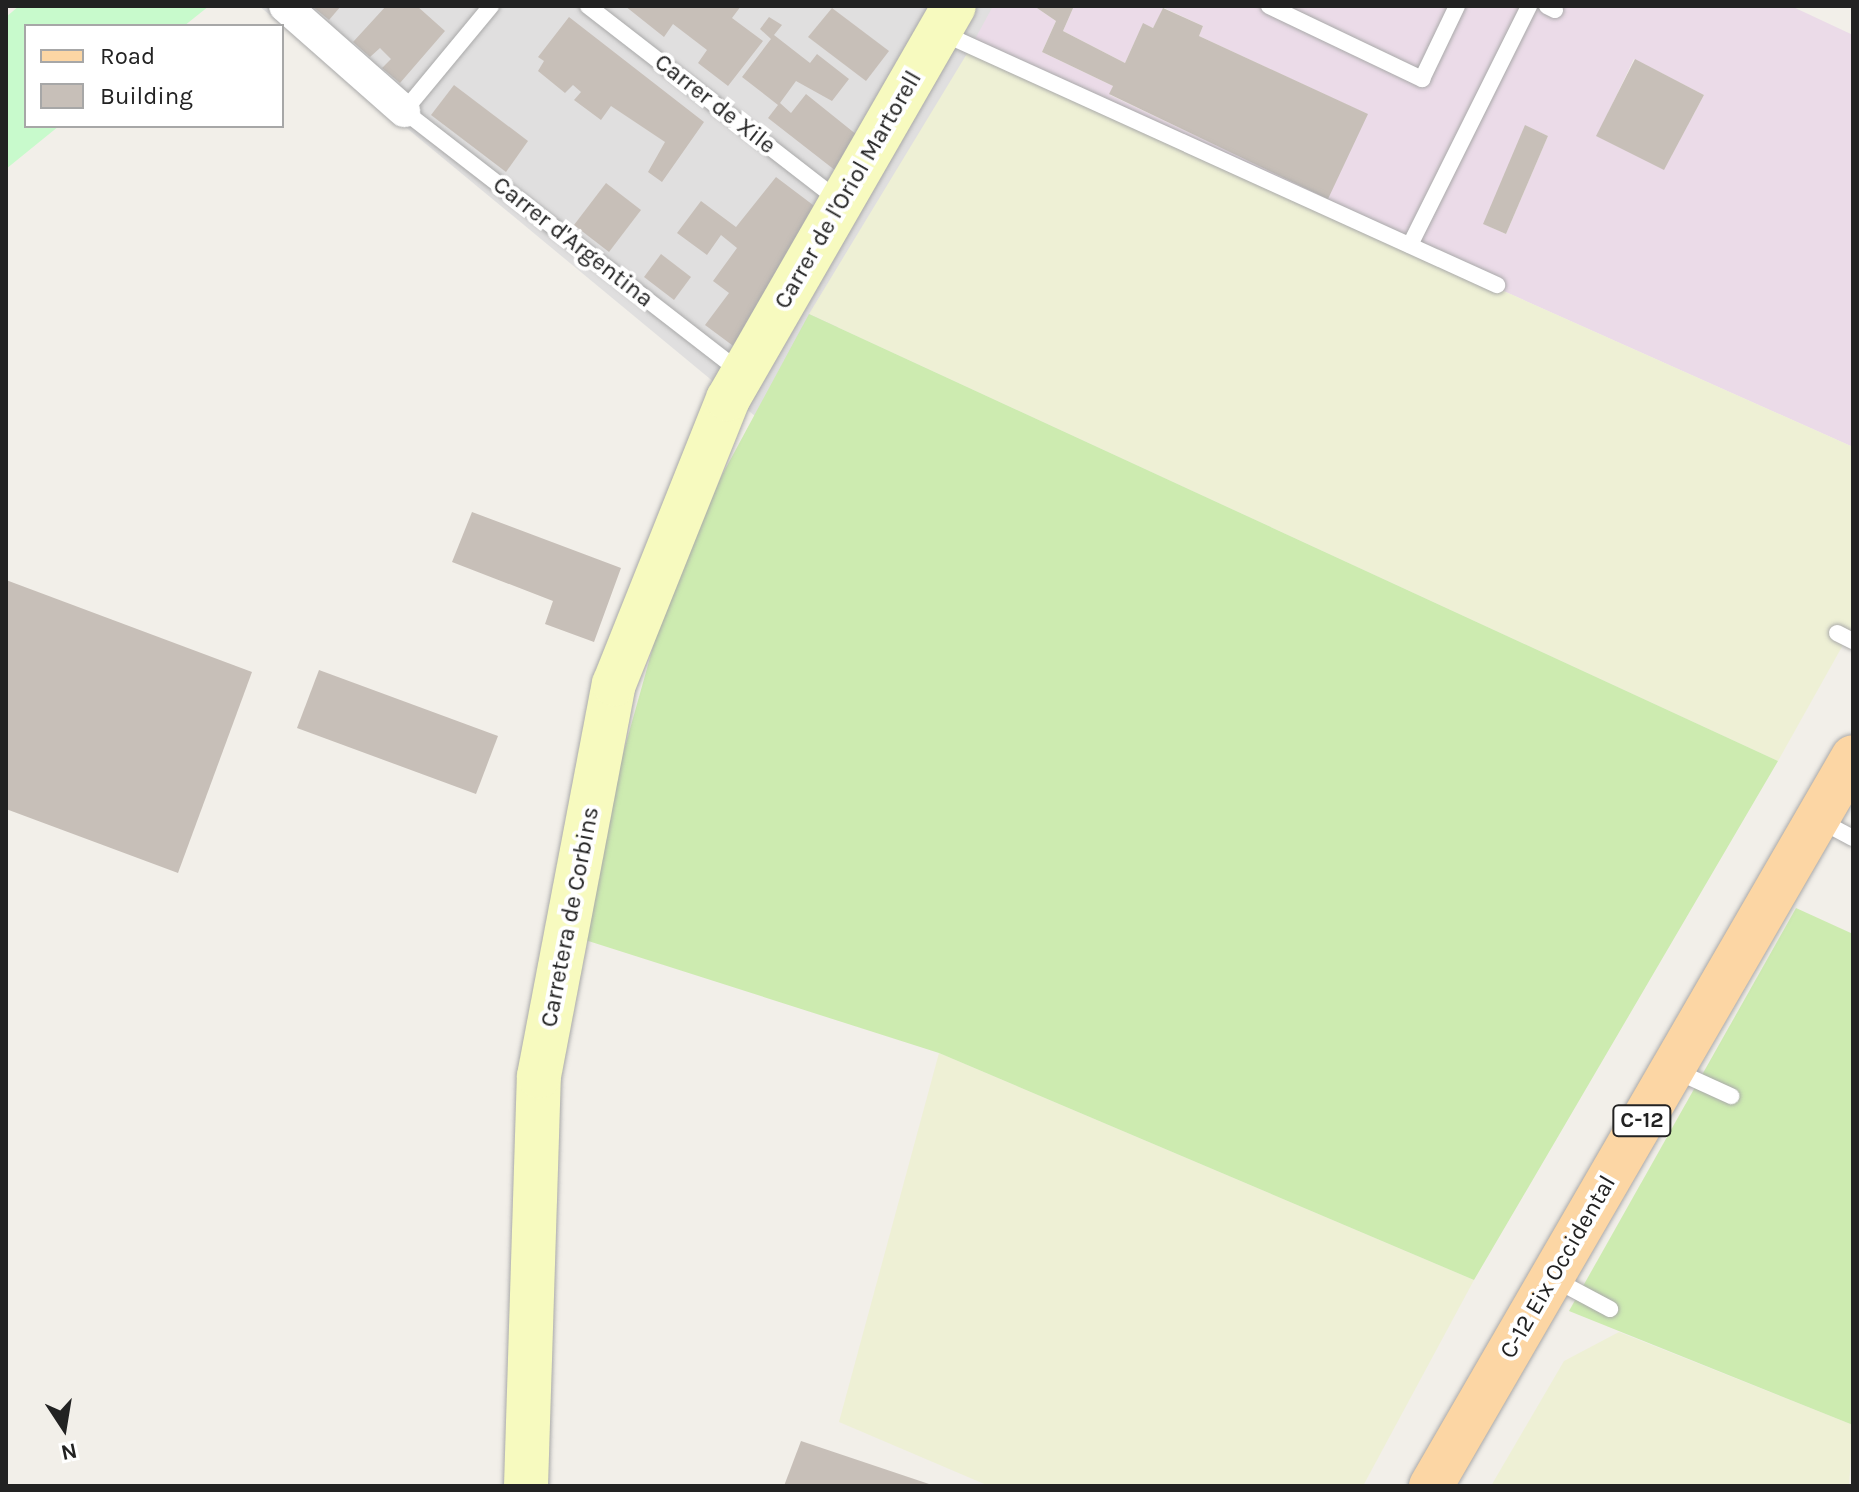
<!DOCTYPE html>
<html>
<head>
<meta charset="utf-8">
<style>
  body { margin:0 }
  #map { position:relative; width:1859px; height:1492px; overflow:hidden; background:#f2efe9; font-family:Karla,sans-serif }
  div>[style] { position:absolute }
  .residential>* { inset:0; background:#e0dfdf }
  .industrial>* { inset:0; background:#ebdbe8 }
  .farmland>* { inset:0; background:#eef0d5 }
  .grass>* { inset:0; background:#cdebb0 }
  .park>* { inset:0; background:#c8facc }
  .building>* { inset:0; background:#c7bfb8 }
  .roads { filter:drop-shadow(0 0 2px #a9a9a9) drop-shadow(0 0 2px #a9a9a9) }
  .lane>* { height:16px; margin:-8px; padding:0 8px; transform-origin:8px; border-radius:8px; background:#fff }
  .street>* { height:32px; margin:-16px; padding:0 16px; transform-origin:16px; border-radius:16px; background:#fff }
  .secondary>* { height:44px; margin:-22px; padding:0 22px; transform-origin:22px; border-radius:22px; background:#f7fabf }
  .primary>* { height:44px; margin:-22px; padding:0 22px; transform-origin:22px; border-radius:22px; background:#fcd6a4 }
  span { translate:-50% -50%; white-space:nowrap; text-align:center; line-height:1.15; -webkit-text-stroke:8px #fff; paint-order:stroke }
  .shield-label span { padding:2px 6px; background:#fff; border:2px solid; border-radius:6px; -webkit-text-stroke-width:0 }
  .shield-label { font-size:22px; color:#222; font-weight:700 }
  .street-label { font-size:24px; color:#222 }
  .frame { position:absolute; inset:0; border:8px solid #222; pointer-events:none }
  .legend { position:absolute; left:24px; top:24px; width:260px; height:104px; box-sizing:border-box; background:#fff; border:2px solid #a7a7a7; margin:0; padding:10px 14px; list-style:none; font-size:24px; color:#222 }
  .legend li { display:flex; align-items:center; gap:16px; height:40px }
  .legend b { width:40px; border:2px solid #a7a7a7 }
  .north { position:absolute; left:24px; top:1388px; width:80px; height:80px; -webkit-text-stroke:6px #fff; paint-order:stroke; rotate:168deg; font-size:22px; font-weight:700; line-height:32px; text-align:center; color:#222 }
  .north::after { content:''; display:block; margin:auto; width:28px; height:36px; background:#222; clip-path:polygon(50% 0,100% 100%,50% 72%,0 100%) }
</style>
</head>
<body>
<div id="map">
  <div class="residential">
    <i style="clip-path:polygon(259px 6px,1016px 6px,778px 435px)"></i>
  </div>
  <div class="industrial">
    <i style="clip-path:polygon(evenodd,993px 6px,1034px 6px,1056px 21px,1042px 52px,1113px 86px,1110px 95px,1328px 198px,1367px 114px,1199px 36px,1203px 26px,1164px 8px,1153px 28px,1143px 24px,1125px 63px,1063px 31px,1074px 6px,1791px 6px,1853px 35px,1853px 447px,968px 52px,993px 6px,1634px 59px,1704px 95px,1664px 169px,1597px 136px,1634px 59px,993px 6px,1526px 126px,1548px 136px,1506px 234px,1484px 224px,1526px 126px)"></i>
  </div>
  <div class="farmland">
    <i style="clip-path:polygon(968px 52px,1853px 447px,1853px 627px,1778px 761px,809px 314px)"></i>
    <i style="clip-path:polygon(939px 1053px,1474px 1280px,1363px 1486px,989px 1486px,839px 1422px)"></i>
    <i style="clip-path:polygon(1619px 1332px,1853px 1425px,1849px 1486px,1491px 1486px,1564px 1361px)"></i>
  </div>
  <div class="grass">
    <i style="clip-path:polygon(809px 314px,1778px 761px,1474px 1280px,939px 1053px,582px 939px,612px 793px,662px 615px,721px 477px)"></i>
    <i style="clip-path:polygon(1796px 908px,1853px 934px,1853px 1425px,1569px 1311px)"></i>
  </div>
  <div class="park">
    <i style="clip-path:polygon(19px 6px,209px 6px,184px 26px,26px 26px,26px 126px,59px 126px,6px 169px,6px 17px)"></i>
  </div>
  <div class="building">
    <i style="clip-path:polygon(312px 6px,341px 6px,329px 20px)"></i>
    <i style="clip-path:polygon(386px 6px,417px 6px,445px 31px,400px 83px,382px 68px,391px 59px,380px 48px,370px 57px,353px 42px)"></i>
    <i style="clip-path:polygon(625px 6px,741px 6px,732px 18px,763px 41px,728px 86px,698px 63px,707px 50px,673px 24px,664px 37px)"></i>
    <i style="clip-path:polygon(1034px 6px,1074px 6px,1063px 31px,1125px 63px,1143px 23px,1153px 28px,1163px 8px,1203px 26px,1199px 36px,1368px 114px,1328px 199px,1109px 94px,1113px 86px,1042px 52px,1056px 21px)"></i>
    <i style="clip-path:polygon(832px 8px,889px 51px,866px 81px,808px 37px)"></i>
    <i style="clip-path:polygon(569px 17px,704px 122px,662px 182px,648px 172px,665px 142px,611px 106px,601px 120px,574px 100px,581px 92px,573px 85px,565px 93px,538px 71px,544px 61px,538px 57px)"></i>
    <i style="clip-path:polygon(769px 17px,782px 25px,774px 35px,810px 63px,817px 54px,849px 79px,832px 101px,796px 81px,780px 103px,791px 113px,806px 94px,857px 135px,836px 171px,768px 118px,778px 105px,742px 77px,771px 39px,760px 29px)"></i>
    <i style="clip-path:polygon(1635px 59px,1704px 95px,1664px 170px,1596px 136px)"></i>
    <i style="clip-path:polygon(454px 85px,528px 141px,506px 172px,431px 115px)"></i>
    <i style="clip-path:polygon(1525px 125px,1548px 136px,1506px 234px,1483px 224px)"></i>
    <i style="clip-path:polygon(776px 177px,817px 208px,736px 348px,705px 325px,729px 293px,713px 281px,737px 248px,721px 235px,707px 255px,677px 233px,701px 201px,736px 227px)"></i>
    <i style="clip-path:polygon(606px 183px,641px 210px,609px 252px,574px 225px)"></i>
    <i style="clip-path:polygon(661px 254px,691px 277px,674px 300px,644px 277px)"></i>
    <i style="clip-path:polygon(472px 512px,621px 568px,594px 642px,545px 624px,553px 601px,452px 562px)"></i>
    <i style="clip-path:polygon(6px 580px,252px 672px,178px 873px,6px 809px)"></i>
    <i style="clip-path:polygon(319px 670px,498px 736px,476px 794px,297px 728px)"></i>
    <i style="clip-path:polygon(801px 1441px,932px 1485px,932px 1486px,784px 1486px)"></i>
  </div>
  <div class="roads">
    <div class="lane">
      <i style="left:491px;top:6px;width:136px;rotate:129.6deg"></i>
      <i style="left:404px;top:111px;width:426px;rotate:37.8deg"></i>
      <i style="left:588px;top:6px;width:320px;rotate:37.8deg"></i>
      <i style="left:1269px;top:6px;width:170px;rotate:25.5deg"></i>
      <i style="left:1422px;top:79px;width:81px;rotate:-64.4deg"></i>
      <i style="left:1547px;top:6px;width:9px;rotate:27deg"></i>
      <i style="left:940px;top:32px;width:612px;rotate:24.43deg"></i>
      <i style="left:1410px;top:245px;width:267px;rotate:-63.5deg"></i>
      <i style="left:1837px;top:633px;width:18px;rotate:27deg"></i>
      <i style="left:1819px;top:820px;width:38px;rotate:28deg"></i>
      <i style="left:1674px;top:1070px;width:63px;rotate:24.5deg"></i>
      <i style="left:1552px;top:1278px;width:66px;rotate:28.1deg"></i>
    </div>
    <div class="street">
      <i style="left:285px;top:6px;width:159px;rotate:41.4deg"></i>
    </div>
    <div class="secondary">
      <i style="left:526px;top:1486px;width:410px;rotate:-88.2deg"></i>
      <i style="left:539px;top:1076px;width:399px;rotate:-79.2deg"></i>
      <i style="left:614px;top:684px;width:307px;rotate:-68.2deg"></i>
      <i style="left:728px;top:399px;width:453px;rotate:-60.1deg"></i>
    </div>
    <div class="primary">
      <i style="left:1431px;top:1486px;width:842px;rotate:-59.93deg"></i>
    </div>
  </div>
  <div class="shield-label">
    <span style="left:1642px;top:1121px">C-12</span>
  </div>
  <div class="street-label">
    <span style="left:715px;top:104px;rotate:38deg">Carrer de Xile</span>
    <span style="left:848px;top:190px;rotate:-60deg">Carrer de l'Oriol Martorell</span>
    <span style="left:573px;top:242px;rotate:38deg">Carrer d'Argentina</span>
    <span style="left:570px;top:917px;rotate:-79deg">Carretera de Corbins</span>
    <span style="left:1558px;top:1267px;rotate:-60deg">C-12 Eix Occidental</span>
  </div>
  <div class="frame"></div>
  <ul class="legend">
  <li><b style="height:10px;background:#fcd6a4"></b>Road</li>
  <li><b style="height:22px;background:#c7bfb8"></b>Building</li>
  </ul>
  <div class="north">N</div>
</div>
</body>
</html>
